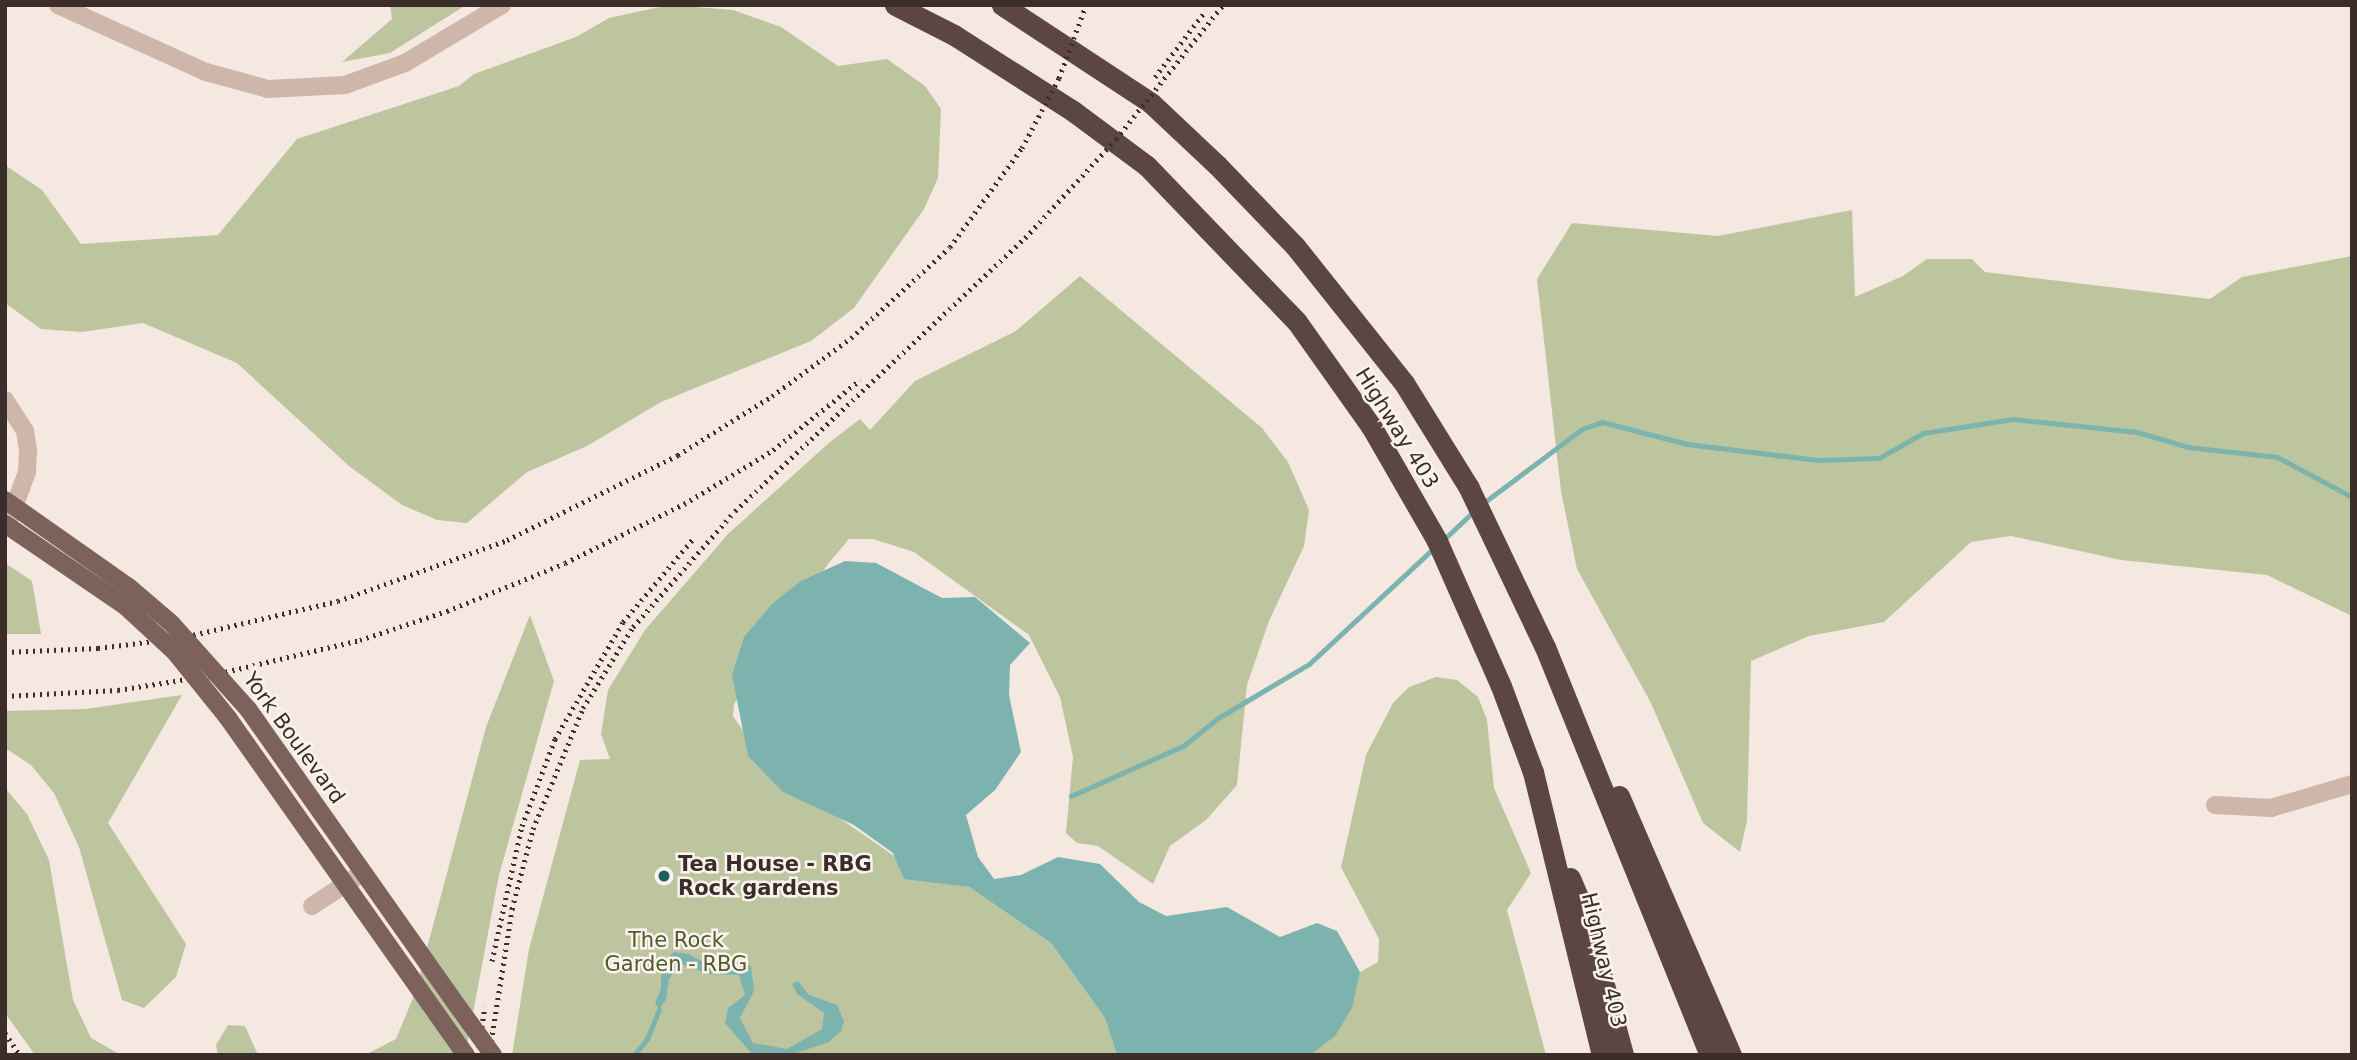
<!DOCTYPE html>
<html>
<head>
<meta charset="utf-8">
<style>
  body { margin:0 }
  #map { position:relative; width:2357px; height:1060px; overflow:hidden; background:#f4e8e0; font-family:"DejaVu Sans",sans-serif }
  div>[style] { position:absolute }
  .green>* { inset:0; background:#bdc59e }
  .water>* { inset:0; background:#7db3af }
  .stream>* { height:5px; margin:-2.5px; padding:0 2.5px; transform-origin:2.5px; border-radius:2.5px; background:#7db3af }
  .minor>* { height:18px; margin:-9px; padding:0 9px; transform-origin:9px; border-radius:9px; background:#ceb6ab }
  .major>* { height:18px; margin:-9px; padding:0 9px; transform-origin:9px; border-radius:9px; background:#7d625b }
  .highway>* { height:21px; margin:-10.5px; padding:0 10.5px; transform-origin:10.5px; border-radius:10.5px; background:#5c4641 }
  .rail>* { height:5px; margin-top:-2.5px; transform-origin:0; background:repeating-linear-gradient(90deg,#3b2d2a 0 2px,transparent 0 7px) }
  .major-bridge>* { height:18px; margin:-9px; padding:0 9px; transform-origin:9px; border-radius:9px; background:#7d625b }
  .dots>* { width:19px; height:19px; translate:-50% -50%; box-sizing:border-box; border:4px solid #fbf3ed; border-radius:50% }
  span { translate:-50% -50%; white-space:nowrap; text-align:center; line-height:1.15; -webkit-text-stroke:5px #fbf3ed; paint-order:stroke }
  .street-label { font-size:21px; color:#3b2d2a }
  .poi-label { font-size:21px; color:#3b2d2a; font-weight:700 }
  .left { translate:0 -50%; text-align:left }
  .park-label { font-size:21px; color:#505b2c }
  .frame { position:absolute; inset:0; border:7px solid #3b2d2a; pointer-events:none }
</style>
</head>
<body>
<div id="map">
  <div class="green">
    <i style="clip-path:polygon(390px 5px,466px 5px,390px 53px,342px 62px,392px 19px)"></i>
    <i style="clip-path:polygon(669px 5px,733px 10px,781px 27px,838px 66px,887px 59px,925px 86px,941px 109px,938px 178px,924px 209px,854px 308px,811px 341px,661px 402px,587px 446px,527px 472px,467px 523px,437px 520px,402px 505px,349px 466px,237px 363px,143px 323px,82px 332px,41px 329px,5px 303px,5px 165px,42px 190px,81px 244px,218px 235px,297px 139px,459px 86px,474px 74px,576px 37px,609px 18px)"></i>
    <i style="clip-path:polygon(1852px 210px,1855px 297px,1903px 276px,1927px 259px,1972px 259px,1985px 272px,2210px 299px,2242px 277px,2352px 256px,2352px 616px,2267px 575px,2121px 560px,2011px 536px,1971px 542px,1884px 622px,1809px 636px,1751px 661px,1747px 821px,1740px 852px,1703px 823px,1651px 703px,1577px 569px,1561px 491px,1537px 279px,1572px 223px,1718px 236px)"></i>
    <i style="clip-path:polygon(1080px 276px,1262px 428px,1288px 462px,1309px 510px,1304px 546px,1269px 621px,1247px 685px,1237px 785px,1206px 820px,1170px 846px,1153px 884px,1098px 846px,1077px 843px,1066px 833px,1073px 757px,1060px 697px,1029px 635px,914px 552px,873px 539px,849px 539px,828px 564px,734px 704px,733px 716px,771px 771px,929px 880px,969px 887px,1051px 943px,1105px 1018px,1117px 1055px,512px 1055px,529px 949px,580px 760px,610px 759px,601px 734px,608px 690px,645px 630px,728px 534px,830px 442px,860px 419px,870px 430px,915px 381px,1016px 331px)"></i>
    <i style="clip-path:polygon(5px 563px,32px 581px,41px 634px,5px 634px)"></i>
    <i style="clip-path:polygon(530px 615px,554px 681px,499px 875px,465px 1055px,365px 1055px,396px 1039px,415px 993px,486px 727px)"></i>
    <i style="clip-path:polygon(1436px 677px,1457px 680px,1478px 697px,1487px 720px,1494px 788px,1531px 873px,1507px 910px,1546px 1055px,1306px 1055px,1348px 979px,1378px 962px,1379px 939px,1341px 867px,1366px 755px,1393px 703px,1409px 687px)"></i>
    <i style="clip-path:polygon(182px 695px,108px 823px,186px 944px,176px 977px,144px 1008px,122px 1000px,79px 847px,54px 793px,31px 765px,5px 748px,5px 711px,85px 709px)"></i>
    <i style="clip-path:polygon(5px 788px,27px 814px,49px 860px,73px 1000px,91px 1038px,121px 1055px,35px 1055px,5px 1013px)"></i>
    <i style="clip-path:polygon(228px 1025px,245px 1026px,258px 1055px,218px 1055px,216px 1045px)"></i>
  </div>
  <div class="water">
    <i style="clip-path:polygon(845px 561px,876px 563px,942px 598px,975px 597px,1030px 643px,1010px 665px,1009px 695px,1021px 752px,995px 790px,966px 815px,978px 857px,994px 879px,1021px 875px,1058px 857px,1100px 864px,1139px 902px,1166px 916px,1227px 907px,1280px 937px,1317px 923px,1337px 931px,1360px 972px,1352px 1008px,1335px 1036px,1310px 1055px,1117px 1055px,1105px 1018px,1051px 943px,969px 887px,904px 879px,893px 853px,854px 825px,783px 792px,748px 756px,732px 675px,744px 637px,772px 604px,801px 581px)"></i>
    <i style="clip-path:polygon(674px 952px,689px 954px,710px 966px,734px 961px,751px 966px,754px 991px,740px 1018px,753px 1043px,787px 1049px,822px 1029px,824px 1013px,797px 994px,792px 984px,798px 981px,809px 995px,837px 1005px,844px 1021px,841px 1031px,829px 1042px,790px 1055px,753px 1055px,725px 1023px,728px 1008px,745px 995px,739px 975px,709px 974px,681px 964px,669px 979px,666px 1000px,659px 1009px,655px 1003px,661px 989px,661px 963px)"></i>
  </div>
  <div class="stream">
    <i style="left:1482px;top:504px;width:125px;rotate:-36.9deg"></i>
    <i style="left:1582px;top:429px;width:21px;rotate:-19deg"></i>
    <i style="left:1602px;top:422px;width:88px;rotate:14.5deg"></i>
    <i style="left:1687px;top:444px;width:132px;rotate:7deg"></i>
    <i style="left:1818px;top:460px;width:61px;rotate:-1.9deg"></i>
    <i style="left:1879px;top:458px;width:51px;rotate:-29.6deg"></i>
    <i style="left:1923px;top:433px;width:91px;rotate:-8.8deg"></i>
    <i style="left:2013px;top:419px;width:125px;rotate:6deg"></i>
    <i style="left:2137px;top:432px;width:53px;rotate:16.4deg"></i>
    <i style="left:2188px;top:447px;width:90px;rotate:6.4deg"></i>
    <i style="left:2277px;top:457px;width:85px;rotate:28.1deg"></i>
    <i style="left:1441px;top:542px;width:47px;rotate:-43.3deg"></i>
    <i style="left:1071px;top:796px;width:123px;rotate:-24.1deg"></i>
    <i style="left:1183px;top:746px;width:45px;rotate:-38.7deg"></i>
    <i style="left:1218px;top:718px;width:106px;rotate:-30.7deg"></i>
    <i style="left:1309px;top:664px;width:171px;rotate:-42.9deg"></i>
    <i style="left:634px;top:1055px;width:21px;rotate:-51deg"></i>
    <i style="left:647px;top:1039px;width:32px;rotate:-68deg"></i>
  </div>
  <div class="minor">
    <i style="left:58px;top:5px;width:162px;rotate:24.4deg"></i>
    <i style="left:206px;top:72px;width:64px;rotate:15.3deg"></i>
    <i style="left:268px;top:89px;width:77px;rotate:-3deg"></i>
    <i style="left:345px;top:85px;width:64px;rotate:-20.1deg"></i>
    <i style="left:405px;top:63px;width:113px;rotate:-30.9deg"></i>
    <i style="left:5px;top:400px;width:37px;rotate:57deg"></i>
    <i style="left:25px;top:431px;width:20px;rotate:81deg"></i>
    <i style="left:28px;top:451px;width:21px;rotate:93deg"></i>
    <i style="left:27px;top:472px;width:49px;rotate:110.3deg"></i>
    <i style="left:2215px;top:805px;width:56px;rotate:3.1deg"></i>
    <i style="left:2271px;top:808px;width:84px;rotate:-16.5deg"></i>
    <i style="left:312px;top:906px;width:60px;rotate:-33.4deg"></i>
  </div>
  <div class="major">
    <i style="left:5px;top:500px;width:151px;rotate:35.1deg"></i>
    <i style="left:5px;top:524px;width:145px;rotate:34.3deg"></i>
    <i style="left:248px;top:709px;width:366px;rotate:54.8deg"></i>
    <i style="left:228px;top:718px;width:413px;rotate:54.8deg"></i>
  </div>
  <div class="highway">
    <i style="left:895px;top:5px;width:66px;rotate:27deg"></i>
    <i style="left:954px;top:35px;width:141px;rotate:32.6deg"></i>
    <i style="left:1073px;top:111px;width:92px;rotate:36.6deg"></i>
    <i style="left:1147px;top:166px;width:216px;rotate:46.1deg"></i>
    <i style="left:1297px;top:322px;width:128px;rotate:54.6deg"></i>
    <i style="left:1371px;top:426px;width:133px;rotate:60.1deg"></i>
    <i style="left:1437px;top:541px;width:158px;rotate:66.2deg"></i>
    <i style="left:1501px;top:686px;width:92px;rotate:69.6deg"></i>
    <i style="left:1533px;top:772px;width:291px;rotate:76.3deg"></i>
    <i style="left:1002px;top:5px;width:178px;rotate:33.3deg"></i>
    <i style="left:1151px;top:103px;width:91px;rotate:43.2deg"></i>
    <i style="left:1217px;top:165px;width:112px;rotate:46.1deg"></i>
    <i style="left:1295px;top:246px;width:175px;rotate:51.5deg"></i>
    <i style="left:1404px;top:383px;width:123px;rotate:58.2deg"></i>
    <i style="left:1469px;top:488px;width:176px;rotate:64.5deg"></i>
    <i style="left:1545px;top:647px;width:440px;rotate:68deg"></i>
    <i style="left:1619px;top:796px;width:282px;rotate:66.6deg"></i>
    <i style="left:1570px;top:878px;width:36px;rotate:67deg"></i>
    <i style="left:1584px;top:911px;width:149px;rotate:74.8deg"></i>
  </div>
  <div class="rail">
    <i style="left:1155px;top:77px;width:84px;rotate:-52.7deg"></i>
    <i style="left:5px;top:652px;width:93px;rotate:-2.5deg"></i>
    <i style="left:98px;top:648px;width:83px;rotate:-7deg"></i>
    <i style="left:180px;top:638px;width:162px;rotate:-13.2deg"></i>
    <i style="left:338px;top:601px;width:180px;rotate:-19.8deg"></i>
    <i style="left:507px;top:540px;width:191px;rotate:-26.4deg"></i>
    <i style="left:678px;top:455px;width:111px;rotate:-32.1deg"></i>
    <i style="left:772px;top:396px;width:98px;rotate:-36.3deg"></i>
    <i style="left:851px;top:338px;width:134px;rotate:-42.6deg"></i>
    <i style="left:950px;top:247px;width:122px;rotate:-54deg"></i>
    <i style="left:1022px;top:148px;width:79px;rotate:-62.1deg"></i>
    <i style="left:1059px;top:78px;width:78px;rotate:-69.7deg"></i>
    <i style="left:5px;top:696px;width:113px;rotate:-3deg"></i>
    <i style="left:118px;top:690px;width:95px;rotate:-9.1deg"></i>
    <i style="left:212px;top:675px;width:152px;rotate:-13.3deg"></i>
    <i style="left:360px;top:640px;width:92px;rotate:-18.4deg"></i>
    <i style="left:447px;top:611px;width:127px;rotate:-22.1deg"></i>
    <i style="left:565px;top:563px;width:133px;rotate:-26.4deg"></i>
    <i style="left:684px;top:504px;width:104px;rotate:-31.2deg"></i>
    <i style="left:773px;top:450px;width:112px;rotate:-38.8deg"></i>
    <i style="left:492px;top:961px;width:138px;rotate:-77.5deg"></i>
    <i style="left:522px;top:826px;width:93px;rotate:-69.2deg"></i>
    <i style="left:555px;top:739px;width:135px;rotate:-59.8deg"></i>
    <i style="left:623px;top:622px;width:109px;rotate:-49.9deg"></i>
    <i style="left:5px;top:1033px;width:27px;rotate:56deg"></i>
    <i style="left:478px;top:1055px;width:49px;rotate:-81.9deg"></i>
    <i style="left:489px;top:1055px;width:148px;rotate:-81deg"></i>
    <i style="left:512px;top:909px;width:83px;rotate:-75.3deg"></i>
    <i style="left:533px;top:829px;width:131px;rotate:-67.5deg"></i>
    <i style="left:583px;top:708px;width:95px;rotate:-58.3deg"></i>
    <i style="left:633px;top:627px;width:154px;rotate:-48.7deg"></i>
    <i style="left:735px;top:511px;width:398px;rotate:-43.3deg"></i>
    <i style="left:1025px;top:238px;width:134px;rotate:-47.4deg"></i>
    <i style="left:1116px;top:139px;width:171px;rotate:-51.4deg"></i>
  </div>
  <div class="major-bridge">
    <i style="left:129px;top:587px;width:55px;rotate:40.6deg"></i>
    <i style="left:171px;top:623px;width:115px;rotate:48.2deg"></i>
    <i style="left:125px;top:606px;width:68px;rotate:42.6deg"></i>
    <i style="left:175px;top:652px;width:85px;rotate:51.2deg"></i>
    <i style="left:459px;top:1008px;width:58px;rotate:54.1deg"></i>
  </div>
  <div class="dots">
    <i style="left:664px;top:876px;background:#1d5f5b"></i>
  </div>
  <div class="street-label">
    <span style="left:1397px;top:428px;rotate:58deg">Highway 403</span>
    <span style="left:294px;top:738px;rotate:54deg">York Boulevard</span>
    <span style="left:1604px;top:960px;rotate:77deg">Highway 403</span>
  </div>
  <div class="poi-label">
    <span class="left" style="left:678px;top:876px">Tea House - RBG<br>Rock gardens</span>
  </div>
  <div class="park-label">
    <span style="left:676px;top:952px">The Rock<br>Garden - RBG</span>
  </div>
  <div class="frame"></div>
</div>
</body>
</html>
